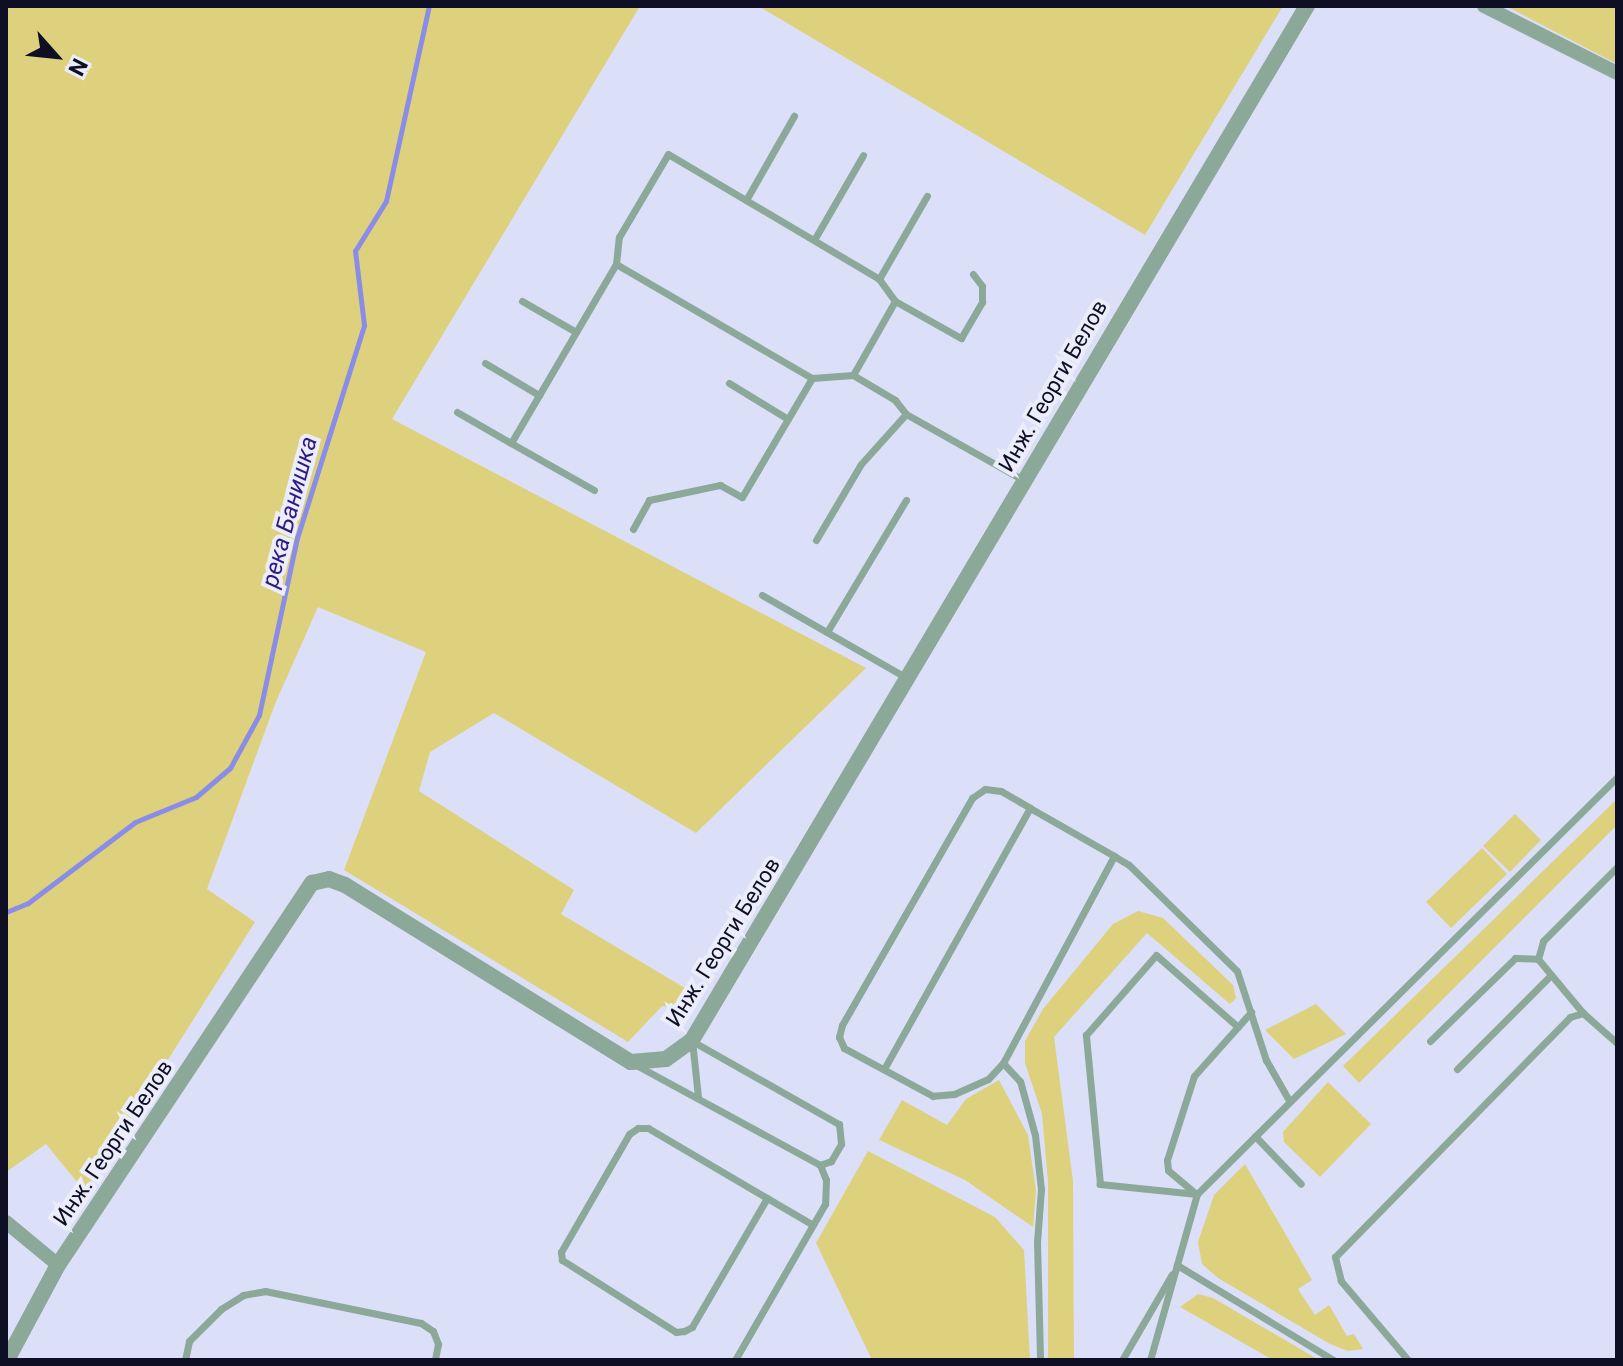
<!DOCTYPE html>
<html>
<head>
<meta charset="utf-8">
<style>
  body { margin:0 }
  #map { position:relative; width:1623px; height:1366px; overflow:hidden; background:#dcdff8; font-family:Roboto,sans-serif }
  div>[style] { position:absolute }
  .green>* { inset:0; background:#ded17e }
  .stream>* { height:5px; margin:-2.5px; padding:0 2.5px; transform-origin:2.5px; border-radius:2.5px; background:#8a8de7 }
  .service>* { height:7px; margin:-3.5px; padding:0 3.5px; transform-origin:3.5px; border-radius:3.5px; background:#8ba898 }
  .minor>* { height:14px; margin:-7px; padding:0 7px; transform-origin:7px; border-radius:7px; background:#8ba898 }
  .tertiary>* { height:16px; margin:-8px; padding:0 8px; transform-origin:8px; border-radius:8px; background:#8ba898 }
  span { translate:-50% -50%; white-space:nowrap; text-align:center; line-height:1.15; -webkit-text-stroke:8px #ebedfa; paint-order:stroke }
  .street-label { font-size:22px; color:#0e0e24 }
  .water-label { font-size:24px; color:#2d1a83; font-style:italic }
  .frame { position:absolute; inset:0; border:8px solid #0e0e24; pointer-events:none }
  .north { position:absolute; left:16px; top:16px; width:80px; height:80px; -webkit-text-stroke:6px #ebedfa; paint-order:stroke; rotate:117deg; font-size:22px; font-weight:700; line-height:32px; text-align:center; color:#0e0e24 }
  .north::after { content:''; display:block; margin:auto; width:28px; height:36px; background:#0e0e24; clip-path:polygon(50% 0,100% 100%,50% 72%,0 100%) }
</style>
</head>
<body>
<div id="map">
  <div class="green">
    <i style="clip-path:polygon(6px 6px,640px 6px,392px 419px,866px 668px,696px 833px,494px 713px,430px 752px,419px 791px,574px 890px,561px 914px,690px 991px,684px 1008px,662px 1006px,628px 1042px,344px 870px,426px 652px,318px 607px,275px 704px,207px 889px,255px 922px,92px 1180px,82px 1188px,46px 1144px,6px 1172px)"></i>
    <i style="clip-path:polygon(758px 6px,1283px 6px,1145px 235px)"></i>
    <i style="clip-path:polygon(1506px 6px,1617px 6px,1617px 64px)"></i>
    <i style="clip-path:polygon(1617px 799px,1617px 825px,1359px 1083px,1343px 1066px)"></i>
    <i style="clip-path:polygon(1515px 814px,1541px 840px,1510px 872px,1483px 846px)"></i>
    <i style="clip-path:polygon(1482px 848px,1507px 874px,1451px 928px,1426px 902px)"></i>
    <i style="clip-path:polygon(1138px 911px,1163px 918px,1233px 985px,1236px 998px,1230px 1004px,1147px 933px,1054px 1037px,1073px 1181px,1074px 1360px,1048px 1360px,1048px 1182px,1042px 1114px,1025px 1063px,1025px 1041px,1043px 1009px,1113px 924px)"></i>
    <i style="clip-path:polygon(1316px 1004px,1346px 1034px,1294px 1059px,1265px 1030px)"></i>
    <i style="clip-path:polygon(999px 1080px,1028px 1135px,1036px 1191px,1033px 1227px,965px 1180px,879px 1140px,902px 1100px,947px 1125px,966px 1099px)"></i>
    <i style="clip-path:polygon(1328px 1082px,1371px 1124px,1320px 1177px,1284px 1142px,1283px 1132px)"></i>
    <i style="clip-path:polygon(868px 1151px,995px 1217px,1024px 1250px,1030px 1360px,872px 1360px,816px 1243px)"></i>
    <i style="clip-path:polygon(1245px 1164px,1312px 1280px,1298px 1289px,1315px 1315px,1329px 1305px,1347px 1336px,1354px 1334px,1363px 1349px,1348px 1351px,1330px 1344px,1218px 1278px,1202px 1264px,1198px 1242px,1214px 1195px)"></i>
    <i style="clip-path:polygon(1198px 1294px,1213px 1298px,1319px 1360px,1273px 1360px,1180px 1307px)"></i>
  </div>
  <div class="stream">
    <i style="left:6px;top:912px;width:24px;rotate:-22deg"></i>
    <i style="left:28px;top:903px;width:134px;rotate:-37.1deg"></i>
    <i style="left:135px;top:822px;width:66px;rotate:-22.3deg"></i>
    <i style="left:196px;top:797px;width:45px;rotate:-40.5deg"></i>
    <i style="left:230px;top:768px;width:60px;rotate:-61.3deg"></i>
    <i style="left:259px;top:715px;width:181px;rotate:-77.9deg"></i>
    <i style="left:297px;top:538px;width:223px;rotate:-72.5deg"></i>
    <i style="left:364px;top:325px;width:75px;rotate:-96.9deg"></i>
    <i style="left:355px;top:251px;width:59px;rotate:-58.2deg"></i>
    <i style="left:386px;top:201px;width:200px;rotate:-77.6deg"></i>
  </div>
  <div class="service">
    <i style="left:746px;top:200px;width:97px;rotate:-60.3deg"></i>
    <i style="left:814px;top:240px;width:98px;rotate:-60deg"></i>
    <i style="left:616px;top:264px;width:27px;rotate:-84deg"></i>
    <i style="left:619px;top:237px;width:96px;rotate:-59.4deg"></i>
    <i style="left:668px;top:154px;width:245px;rotate:30.6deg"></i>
    <i style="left:879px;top:279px;width:27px;rotate:54deg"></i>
    <i style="left:895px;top:301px;width:85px;rotate:119.6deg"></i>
    <i style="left:879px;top:279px;width:96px;rotate:-60deg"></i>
    <i style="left:522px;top:301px;width:62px;rotate:29.9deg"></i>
    <i style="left:895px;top:301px;width:76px;rotate:29.3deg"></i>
    <i style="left:961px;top:338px;width:42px;rotate:-59.7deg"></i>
    <i style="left:982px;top:302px;width:16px;rotate:-90deg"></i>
    <i style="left:982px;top:286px;width:15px;rotate:-127deg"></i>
    <i style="left:485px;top:363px;width:63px;rotate:30.7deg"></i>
    <i style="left:729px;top:383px;width:69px;rotate:31.4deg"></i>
    <i style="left:457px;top:412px;width:62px;rotate:29.9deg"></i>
    <i style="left:594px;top:490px;width:95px;rotate:-150.5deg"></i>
    <i style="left:511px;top:443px;width:208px;rotate:-59.6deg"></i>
    <i style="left:616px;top:264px;width:227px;rotate:30.2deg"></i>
    <i style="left:812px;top:378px;width:41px;rotate:-4.2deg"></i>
    <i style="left:853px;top:375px;width:49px;rotate:30.8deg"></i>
    <i style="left:895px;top:400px;width:18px;rotate:52deg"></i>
    <i style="left:906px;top:414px;width:134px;rotate:29.4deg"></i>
    <i style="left:633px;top:529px;width:33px;rotate:-61deg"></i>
    <i style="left:649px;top:500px;width:73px;rotate:-11.9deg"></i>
    <i style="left:720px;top:485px;width:25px;rotate:29deg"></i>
    <i style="left:742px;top:497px;width:138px;rotate:-59.5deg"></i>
    <i style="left:816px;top:540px;width:88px;rotate:-59.4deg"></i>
    <i style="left:861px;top:464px;width:67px;rotate:-48deg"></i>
    <i style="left:762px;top:595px;width:165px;rotate:29.8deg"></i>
    <i style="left:827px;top:632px;width:154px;rotate:-59.1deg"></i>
    <i style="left:1114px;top:856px;width:235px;rotate:118.2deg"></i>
    <i style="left:1003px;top:1063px;width:22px;rotate:133deg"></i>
    <i style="left:988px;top:1079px;width:37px;rotate:156deg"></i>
    <i style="left:954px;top:1094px;width:21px;rotate:175deg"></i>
    <i style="left:933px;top:1096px;width:101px;rotate:-151.7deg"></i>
    <i style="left:844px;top:1048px;width:12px;rotate:-114deg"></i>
    <i style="left:839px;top:1037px;width:12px;rotate:-76deg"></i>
    <i style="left:842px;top:1025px;width:262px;rotate:-60.2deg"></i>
    <i style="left:972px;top:798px;width:16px;rotate:-35deg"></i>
    <i style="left:985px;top:789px;width:16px;rotate:7deg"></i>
    <i style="left:1001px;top:791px;width:34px;rotate:30deg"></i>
    <i style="left:1030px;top:808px;width:97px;rotate:29.7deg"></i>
    <i style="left:1114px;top:856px;width:17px;rotate:31deg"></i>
    <i style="left:1129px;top:865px;width:151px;rotate:44.5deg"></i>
    <i style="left:1237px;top:971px;width:94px;rotate:72deg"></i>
    <i style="left:1266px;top:1060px;width:48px;rotate:60.3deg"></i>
    <i style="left:1583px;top:1013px;width:70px;rotate:-129.8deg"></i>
    <i style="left:1538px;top:959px;width:19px;rotate:-74deg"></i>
    <i style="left:1543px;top:941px;width:105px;rotate:-45deg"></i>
    <i style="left:692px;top:1040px;width:57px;rotate:84deg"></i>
    <i style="left:692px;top:1041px;width:169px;rotate:29.5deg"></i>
    <i style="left:839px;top:1124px;width:20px;rotate:84deg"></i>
    <i style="left:841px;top:1144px;width:20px;rotate:120deg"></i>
    <i style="left:831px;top:1161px;width:12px;rotate:160deg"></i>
    <i style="left:1430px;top:1041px;width:119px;rotate:-44.3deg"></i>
    <i style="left:1515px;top:958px;width:23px;rotate:2deg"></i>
    <i style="left:1003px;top:1063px;width:25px;rotate:47deg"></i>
    <i style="left:1020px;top:1081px;width:56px;rotate:74.5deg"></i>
    <i style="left:1035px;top:1135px;width:54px;rotate:83.7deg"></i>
    <i style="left:1041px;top:1189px;width:53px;rotate:94.3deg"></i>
    <i style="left:1037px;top:1242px;width:118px;rotate:88.5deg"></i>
    <i style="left:636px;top:1065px;width:209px;rotate:28.5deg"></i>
    <i style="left:820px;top:1165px;width:16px;rotate:68deg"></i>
    <i style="left:826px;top:1180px;width:24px;rotate:92deg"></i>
    <i style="left:825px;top:1204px;width:180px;rotate:120deg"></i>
    <i style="left:884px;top:1069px;width:299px;rotate:-60.8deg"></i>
    <i style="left:1457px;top:1069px;width:130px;rotate:-45deg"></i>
    <i style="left:1255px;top:1136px;width:66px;rotate:46.2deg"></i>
    <i style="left:1195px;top:1193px;width:35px;rotate:-140deg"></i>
    <i style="left:1168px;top:1170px;width:10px;rotate:-96deg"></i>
    <i style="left:1167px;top:1160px;width:88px;rotate:-72.2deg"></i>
    <i style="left:1194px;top:1076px;width:86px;rotate:-48.3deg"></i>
    <i style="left:1197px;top:1194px;width:98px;rotate:-174.1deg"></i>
    <i style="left:1100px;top:1184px;width:150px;rotate:-95.4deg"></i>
    <i style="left:1086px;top:1035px;width:106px;rotate:-48.8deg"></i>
    <i style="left:1156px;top:955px;width:109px;rotate:41.3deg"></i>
    <i style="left:767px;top:1198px;width:149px;rotate:120.2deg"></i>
    <i style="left:692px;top:1327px;width:9px;rotate:153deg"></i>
    <i style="left:684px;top:1331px;width:8px;rotate:173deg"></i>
    <i style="left:676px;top:1332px;width:135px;rotate:-147.7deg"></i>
    <i style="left:562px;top:1260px;width:8px;rotate:-97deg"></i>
    <i style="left:561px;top:1252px;width:136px;rotate:-60deg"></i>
    <i style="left:629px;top:1134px;width:11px;rotate:-34deg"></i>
    <i style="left:638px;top:1128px;width:10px"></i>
    <i style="left:648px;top:1128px;width:138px;rotate:30.5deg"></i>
    <i style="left:767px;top:1198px;width:53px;rotate:30.4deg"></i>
    <i style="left:1177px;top:1265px;width:183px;rotate:31.3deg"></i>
    <i style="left:185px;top:1360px;width:19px;rotate:-78deg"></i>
    <i style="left:189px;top:1341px;width:45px;rotate:-45deg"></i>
    <i style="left:221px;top:1309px;width:26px;rotate:-32deg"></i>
    <i style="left:243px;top:1295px;width:22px;rotate:-10deg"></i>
    <i style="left:265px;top:1291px;width:159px;rotate:11.6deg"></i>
    <i style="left:421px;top:1323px;width:14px;rotate:34deg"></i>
    <i style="left:433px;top:1331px;width:14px;rotate:69deg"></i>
    <i style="left:438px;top:1344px;width:16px;rotate:101deg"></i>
    <i style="left:1122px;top:1360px;width:99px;rotate:-59.8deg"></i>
    <i style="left:1150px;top:1360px;width:173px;rotate:-74.2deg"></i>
    <i style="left:1197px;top:1194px;width:592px;rotate:-44.79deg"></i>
    <i style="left:1408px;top:1360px;width:104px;rotate:-130.3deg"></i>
    <i style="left:1341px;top:1281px;width:25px;rotate:-104deg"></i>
    <i style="left:1335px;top:1257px;width:336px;rotate:-45.6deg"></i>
    <i style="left:1570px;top:1017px;width:14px;rotate:-17deg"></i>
    <i style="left:1583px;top:1013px;width:45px;rotate:41.4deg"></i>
  </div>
  <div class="minor">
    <i style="left:1484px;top:6px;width:149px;rotate:26.7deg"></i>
    <i style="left:6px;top:1222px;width:67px;rotate:39.6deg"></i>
  </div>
  <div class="tertiary">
    <i style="left:7px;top:1360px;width:108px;rotate:-61.8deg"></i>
    <i style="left:58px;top:1265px;width:459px;rotate:-56.4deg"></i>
    <i style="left:312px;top:883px;width:17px;rotate:-13deg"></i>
    <i style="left:329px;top:879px;width:17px;rotate:21deg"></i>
    <i style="left:345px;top:885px;width:336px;rotate:31.8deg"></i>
    <i style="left:631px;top:1062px;width:35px;rotate:-5deg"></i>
    <i style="left:666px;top:1059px;width:32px;rotate:-36deg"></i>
    <i style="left:692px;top:1040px;width:1203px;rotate:-59.26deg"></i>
  </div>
  <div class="street-label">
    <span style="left:1053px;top:386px;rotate:-60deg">Инж. Георги Белов</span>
    <span style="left:723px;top:942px;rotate:-58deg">Инж. Георги Белов</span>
    <span style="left:113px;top:1143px;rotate:-56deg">Инж. Георги Белов</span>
  </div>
  <div class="water-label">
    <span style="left:290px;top:512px;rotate:-75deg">река Банишка</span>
  </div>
  <div class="frame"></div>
  <div class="north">N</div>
</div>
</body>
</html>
